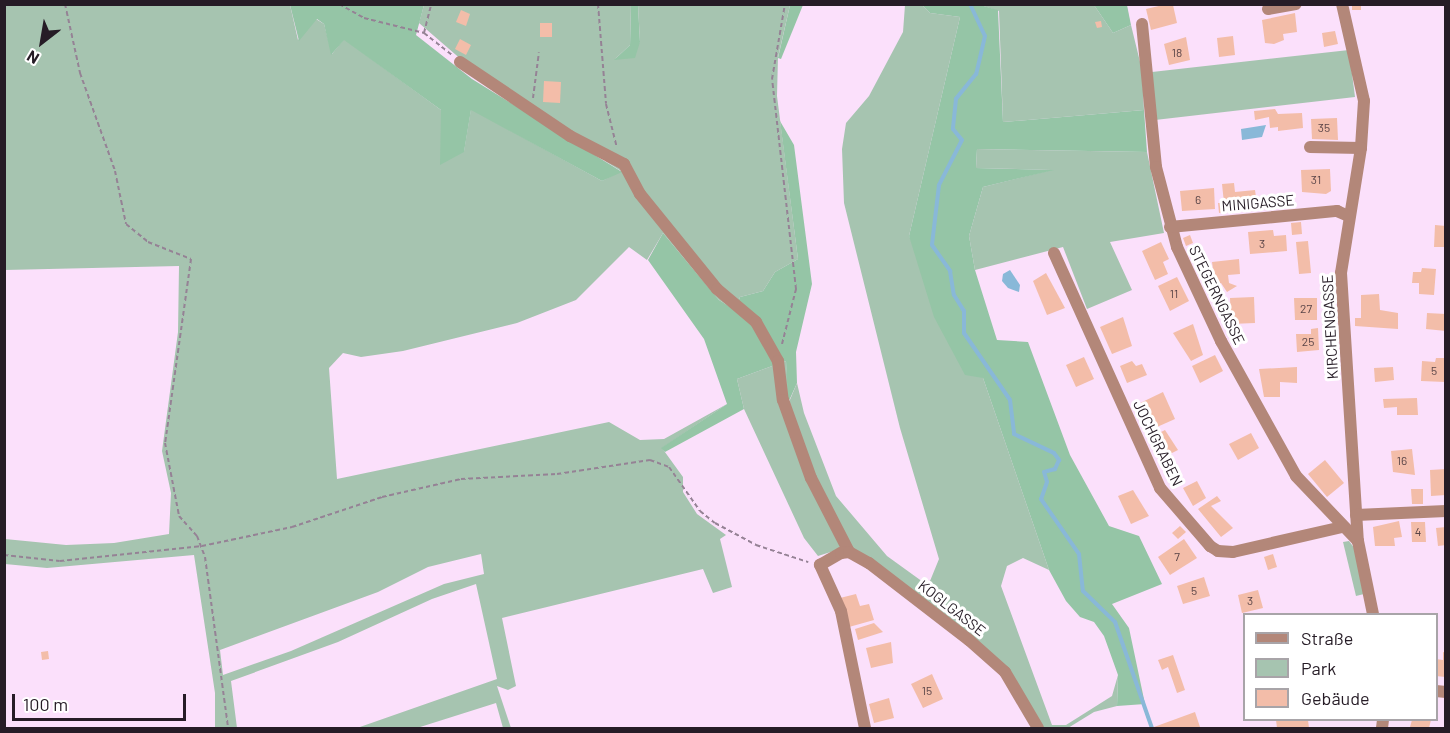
<!DOCTYPE html>
<html>
<head>
<meta charset="utf-8">
<style>
  body { margin:0 }
  #map { position:relative; width:1450px; height:733px; overflow:hidden; background:#fbe0fb; font-family:Barlow,sans-serif }
  div>[style] { position:absolute }
  .green>* { inset:0; background:#a6c4b0 }
  .forest>* { inset:0; background:#95c5a6 }
  .water>* { inset:0; background:#89b8d8 }
  .stream>* { height:4px; margin:-2px; padding:0 2px; transform-origin:2px; border-radius:2px; background:#89b8d8 }
  .building>* { inset:0; background:#f3bda9 }
  .path>* { height:2px; margin-top:-1px; transform-origin:0; background:repeating-linear-gradient(90deg,#958295 0 4.5px,transparent 0 7.5px) }
  .minor>* { height:12px; margin:-6px; padding:0 6px; transform-origin:6px; border-radius:6px; background:#b38779 }
  span { translate:-50% -50%; white-space:nowrap; text-align:center; line-height:1.15; -webkit-text-stroke:6px #fff; paint-order:stroke }
  .number-label { font-size:12px; color:#594447 }
  .number-label span { -webkit-text-stroke-width:0 }
  .street-label { font-size:15px; color:#261c26 }
  .frame { position:absolute; inset:0; border:6px solid #261c26; pointer-events:none }
  .legend { position:absolute; left:1243px; top:613px; width:195px; height:108px; box-sizing:border-box; background:#fff; border:2px solid #a8a4a8; margin:0; padding:8px 10px; list-style:none; font-size:18px; color:#261c26 }
  .legend li { display:flex; align-items:center; gap:12px; height:30px }
  .legend b { width:30px; border:2px solid #a8a4a8 }
  .north { position:absolute; left:12px; top:12px; width:60px; height:60px; -webkit-text-stroke:4px #fff; paint-order:stroke; rotate:211deg; font-size:16px; font-weight:700; line-height:24px; text-align:center; color:#261c26 }
  .north::after { content:''; display:block; margin:auto; width:21px; height:27px; background:#261c26; clip-path:polygon(50% 0,100% 100%,50% 72%,0 100%) }
  .scale { position:absolute; left:12px; top:694px; width:174px; height:27px; box-sizing:border-box; border:3px solid #261c26; border-top:0; padding-left:8px; font-size:18px; line-height:21px; white-space:nowrap; color:#261c26; -webkit-text-stroke:4px #fff; paint-order:stroke }
</style>
</head>
<body>
<div id="map">
  <div class="green">
    <i style="clip-path:polygon(evenodd,4px 5px,290px 5px,298px 40px,316px 19px,324px 24px,332px 54px,344px 39px,441px 110px,464px 151px,471px 109px,602px 181px,621px 171px,605px 161px,614px 156px,572px 135px,463px 61px,419px 23px,424px 5px,631px 5px,630px 45px,615px 59px,640px 42px,638px 5px,790px 5px,778px 57px,777px 96px,798px 259px,775px 272px,763px 291px,740px 297px,735px 310px,719px 300px,663px 233px,647px 260px,629px 247px,576px 300px,517px 323px,403px 351px,361px 357px,343px 353px,329px 368px,337px 479px,609px 422px,640px 440px,664px 439px,727px 404px,662px 448px,683px 477px,683px 492px,697px 514px,726px 535px,720px 539px,732px 587px,713px 593px,703px 569px,502px 618px,516px 686px,508px 690px,497px 686px,511px 728px,503px 728px,496px 703px,417px 728px,357px 728px,497px 679px,476px 584px,432px 599px,338px 642px,231px 681px,237px 728px,215px 728px,215px 693px,194px 555px,47px 568px,5px 564px,5px 539px,66px 545px,114px 543px,169px 534px,171px 493px,162px 451px,178px 332px,179px 266px,5px 270px,4px 5px,481px 554px,484px 574px,444px 584px,291px 651px,223px 675px,220px 650px,378px 592px,428px 567px,481px 554px)"></i>
    <i style="clip-path:polygon(905px 5px,922px 5px,930px 13px,960px 17px,909px 236px,983px 378px,1049px 570px,1023px 558px,1007px 566px,1001px 586px,1052px 725px,1066px 725px,1112px 696px,1118px 675px,1117px 706px,1094px 712px,1068px 728px,1043px 728px,1014px 679px,861px 554px,837px 550px,818px 556px,804px 538px,744px 409px,737px 379px,786px 361px,789px 402px,797px 383px,804px 413px,836px 496px,887px 556px,923px 582px,930px 581px,939px 559px,900px 428px,844px 203px,842px 149px,846px 123px,869px 96px,903px 32px)"></i>
    <i style="clip-path:polygon(980px 5px,1094px 5px,1113px 33px,1131px 25px,1142px 70px,1144px 110px,1003px 122px,999px 11px)"></i>
    <i style="clip-path:polygon(1349px 50px,1355px 97px,1155px 120px,1152px 72px)"></i>
    <i style="clip-path:polygon(977px 149px,1147px 152px,1164px 233px,1110px 242px,1132px 290px,1087px 309px,1063px 247px,975px 270px,969px 236px,983px 187px,1051px 170px,976px 168px)"></i>
    <i style="clip-path:polygon(1349px 541px,1358px 553px,1368px 593px,1356px 596px,1343px 542px)"></i>
  </div>
  <div class="forest">
    <i style="clip-path:polygon(290px 5px,424px 5px,416px 35px,472px 79px,622px 172px,602px 181px,471px 110px,464px 152px,440px 165px,441px 110px,344px 40px,331px 55px,324px 24px,317px 19px,299px 41px)"></i>
    <i style="clip-path:polygon(631px 5px,638px 5px,640px 42px,635px 58px,614px 60px,630px 45px)"></i>
    <i style="clip-path:polygon(790px 5px,803px 5px,781px 59px,778px 58px)"></i>
    <i style="clip-path:polygon(922px 5px,980px 5px,998px 10px,1003px 122px,1144px 110px,1147px 152px,977px 149px,976px 168px,1054px 170px,983px 187px,969px 236px,975px 270px,997px 340px,1028px 342px,1070px 455px,1109px 526px,1139px 536px,1162px 584px,1112px 604px,1129px 628px,1145px 704px,1117px 706px,1118px 675px,1104px 636px,1094px 622px,1080px 617px,1066px 601px,1049px 570px,983px 378px,965px 375px,934px 317px,909px 236px,960px 17px,930px 13px)"></i>
    <i style="clip-path:polygon(1094px 5px,1127px 5px,1131px 25px,1113px 33px)"></i>
    <i style="clip-path:polygon(780px 121px,794px 145px,812px 284px,796px 352px,797px 383px,788px 403px,786px 361px,737px 379px,744px 409px,665px 452px,661px 448px,727px 404px,704px 339px,648px 260px,663px 233px,719px 300px,735px 310px,740px 297px,763px 291px,775px 272px,798px 259px)"></i>
  </div>
  <div class="water">
    <i style="clip-path:polygon(1266px 125px,1262px 137px,1242px 140px,1241px 129px)"></i>
    <i style="clip-path:polygon(1010px 270px,1020px 285px,1019px 292px,1008px 288px,1002px 281px,1003px 274px)"></i>
  </div>
  <div class="stream">
    <i style="left:970px;top:4px;width:35px;rotate:65deg"></i>
    <i style="left:985px;top:36px;width:39px;rotate:103deg"></i>
    <i style="left:976px;top:74px;width:32px;rotate:129deg"></i>
    <i style="left:956px;top:99px;width:30px;rotate:96deg"></i>
    <i style="left:953px;top:129px;width:14px;rotate:51deg"></i>
    <i style="left:962px;top:140px;width:51px;rotate:117.1deg"></i>
    <i style="left:939px;top:185px;width:60px;rotate:96.7deg"></i>
    <i style="left:932px;top:245px;width:32px;rotate:55deg"></i>
    <i style="left:950px;top:271px;width:24px;rotate:81deg"></i>
    <i style="left:954px;top:295px;width:19px;rotate:58deg"></i>
    <i style="left:964px;top:311px;width:22px;rotate:90deg"></i>
    <i style="left:964px;top:333px;width:81px;rotate:55.5deg"></i>
    <i style="left:1010px;top:400px;width:34px;rotate:83deg"></i>
    <i style="left:1014px;top:434px;width:44px;rotate:25.4deg"></i>
    <i style="left:1054px;top:453px;width:9px;rotate:54deg"></i>
    <i style="left:1059px;top:460px;width:10px;rotate:114deg"></i>
    <i style="left:1055px;top:469px;width:11px;rotate:165deg"></i>
    <i style="left:1044px;top:472px;width:10px;rotate:73deg"></i>
    <i style="left:1047px;top:482px;width:18px;rotate:109deg"></i>
    <i style="left:1041px;top:499px;width:67px;rotate:55.4deg"></i>
    <i style="left:1079px;top:554px;width:37px;rotate:84deg"></i>
    <i style="left:1083px;top:591px;width:45px;rotate:44.1deg"></i>
    <i style="left:1115px;top:622px;width:112px;rotate:70.8deg"></i>
  </div>
  <div class="building">
    <i style="clip-path:polygon(1352px 4px,1361px 4px,1361px 10px,1352px 10px)"></i>
    <i style="clip-path:polygon(1163px 5px,1173px 5px,1177px 23px,1151px 30px,1146px 9px)"></i>
    <i style="clip-path:polygon(461px 10px,470px 14px,466px 26px,456px 22px)"></i>
    <i style="clip-path:polygon(1295px 13px,1297px 32px,1283px 34px,1284px 40px,1274px 44px,1265px 43px,1262px 20px)"></i>
    <i style="clip-path:polygon(1101px 21px,1102px 27px,1097px 28px,1095px 22px)"></i>
    <i style="clip-path:polygon(540px 23px,552px 23px,552px 37px,540px 37px)"></i>
    <i style="clip-path:polygon(1335px 31px,1338px 44px,1324px 47px,1322px 33px)"></i>
    <i style="clip-path:polygon(1233px 36px,1235px 55px,1219px 57px,1217px 38px)"></i>
    <i style="clip-path:polygon(1186px 37px,1190px 60px,1169px 65px,1164px 44px)"></i>
    <i style="clip-path:polygon(460px 39px,471px 45px,466px 55px,455px 49px)"></i>
    <i style="clip-path:polygon(544px 81px,561px 82px,560px 103px,543px 102px)"></i>
    <i style="clip-path:polygon(1275px 109px,1278px 114px,1302px 113px,1303px 128px,1278px 131px,1278px 127px,1270px 128px,1269px 117px,1255px 120px,1254px 111px)"></i>
    <i style="clip-path:polygon(1337px 118px,1338px 140px,1312px 139px,1311px 119px)"></i>
    <i style="clip-path:polygon(1330px 169px,1331px 191px,1326px 194px,1302px 192px,1301px 170px)"></i>
    <i style="clip-path:polygon(1234px 183px,1235px 192px,1255px 190px,1257px 204px,1224px 207px,1224px 212px,1219px 213px,1218px 203px,1224px 203px,1222px 184px)"></i>
    <i style="clip-path:polygon(1214px 188px,1215px 209px,1182px 211px,1180px 191px)"></i>
    <i style="clip-path:polygon(1301px 222px,1302px 234px,1292px 235px,1291px 223px)"></i>
    <i style="clip-path:polygon(1435px 225px,1446px 226px,1446px 247px,1434px 247px)"></i>
    <i style="clip-path:polygon(1273px 230px,1274px 236px,1286px 235px,1287px 251px,1250px 254px,1248px 232px)"></i>
    <i style="clip-path:polygon(1190px 235px,1193px 243px,1186px 246px,1183px 238px)"></i>
    <i style="clip-path:polygon(1308px 241px,1311px 273px,1299px 274px,1296px 242px)"></i>
    <i style="clip-path:polygon(1161px 242px,1169px 259px,1163px 262px,1168px 274px,1155px 280px,1142px 251px)"></i>
    <i style="clip-path:polygon(1239px 259px,1240px 274px,1228px 275px,1229px 283px,1237px 286px,1227px 292px,1221px 283px,1215px 284px,1212px 262px)"></i>
    <i style="clip-path:polygon(1422px 268px,1436px 269px,1434px 295px,1419px 294px,1419px 283px,1412px 283px,1413px 272px,1421px 272px)"></i>
    <i style="clip-path:polygon(1046px 273px,1065px 308px,1047px 315px,1033px 281px)"></i>
    <i style="clip-path:polygon(1177px 277px,1189px 301px,1170px 311px,1158px 286px)"></i>
    <i style="clip-path:polygon(1379px 294px,1380px 310px,1398px 313px,1398px 329px,1355px 326px,1355px 318px,1361px 318px,1361px 295px)"></i>
    <i style="clip-path:polygon(1254px 297px,1255px 323px,1231px 324px,1230px 298px)"></i>
    <i style="clip-path:polygon(1294px 298px,1317px 298px,1317px 320px,1295px 320px)"></i>
    <i style="clip-path:polygon(1427px 313px,1446px 314px,1446px 331px,1426px 329px)"></i>
    <i style="clip-path:polygon(1123px 317px,1132px 346px,1112px 354px,1100px 327px)"></i>
    <i style="clip-path:polygon(1193px 324px,1203px 355px,1191px 361px,1173px 333px)"></i>
    <i style="clip-path:polygon(1318px 328px,1319px 350px,1297px 352px,1296px 334px,1311px 334px,1311px 329px)"></i>
    <i style="clip-path:polygon(1215px 355px,1223px 371px,1200px 383px,1192px 366px)"></i>
    <i style="clip-path:polygon(1084px 357px,1094px 379px,1076px 387px,1066px 365px)"></i>
    <i style="clip-path:polygon(1436px 358px,1446px 358px,1445px 382px,1421px 381px,1422px 361px,1435px 362px)"></i>
    <i style="clip-path:polygon(1132px 361px,1136px 366px,1142px 364px,1147px 375px,1127px 383px,1120px 366px)"></i>
    <i style="clip-path:polygon(1297px 367px,1297px 383px,1280px 382px,1280px 397px,1264px 397px,1259px 369px)"></i>
    <i style="clip-path:polygon(1393px 367px,1394px 380px,1375px 382px,1374px 368px)"></i>
    <i style="clip-path:polygon(1163px 392px,1175px 419px,1148px 431px,1136px 405px)"></i>
    <i style="clip-path:polygon(1417px 398px,1418px 415px,1397px 415px,1397px 407px,1384px 408px,1383px 399px)"></i>
    <i style="clip-path:polygon(1165px 430px,1178px 450px,1162px 458px,1154px 440px,1155px 435px)"></i>
    <i style="clip-path:polygon(1251px 433px,1259px 448px,1238px 460px,1229px 444px)"></i>
    <i style="clip-path:polygon(1412px 449px,1415px 475px,1393px 472px,1391px 451px)"></i>
    <i style="clip-path:polygon(1325px 460px,1344px 483px,1327px 497px,1308px 474px)"></i>
    <i style="clip-path:polygon(1446px 469px,1446px 495px,1431px 496px,1430px 470px)"></i>
    <i style="clip-path:polygon(1197px 481px,1206px 498px,1193px 506px,1183px 488px)"></i>
    <i style="clip-path:polygon(1411px 489px,1423px 489px,1423px 504px,1412px 504px)"></i>
    <i style="clip-path:polygon(1133px 490px,1149px 516px,1131px 524px,1118px 496px)"></i>
    <i style="clip-path:polygon(1217px 496px,1221px 501px,1211px 506px,1233px 528px,1221px 537px,1198px 509px)"></i>
    <i style="clip-path:polygon(1399px 521px,1402px 537px,1394px 538px,1395px 546px,1375px 546px,1373px 527px)"></i>
    <i style="clip-path:polygon(1411px 522px,1425px 522px,1426px 542px,1412px 542px)"></i>
    <i style="clip-path:polygon(1180px 526px,1186px 532px,1178px 539px,1172px 533px)"></i>
    <i style="clip-path:polygon(1446px 527px,1446px 545px,1438px 546px,1436px 528px)"></i>
    <i style="clip-path:polygon(1184px 539px,1197px 558px,1170px 575px,1158px 557px)"></i>
    <i style="clip-path:polygon(1273px 554px,1277px 567px,1268px 570px,1264px 557px)"></i>
    <i style="clip-path:polygon(1204px 577px,1210px 596px,1183px 604px,1177px 586px)"></i>
    <i style="clip-path:polygon(1258px 590px,1263px 608px,1242px 613px,1238px 595px)"></i>
    <i style="clip-path:polygon(856px 594px,860px 606px,869px 604px,874px 620px,849px 627px,840px 598px)"></i>
    <i style="clip-path:polygon(874px 623px,883px 632px,858px 640px,855px 629px)"></i>
    <i style="clip-path:polygon(891px 642px,893px 663px,871px 668px,866px 648px)"></i>
    <i style="clip-path:polygon(48px 651px,49px 659px,42px 660px,41px 652px)"></i>
    <i style="clip-path:polygon(1443px 652px,1446px 653px,1445px 677px,1436px 676px,1436px 659px,1443px 660px)"></i>
    <i style="clip-path:polygon(1173px 655px,1185px 690px,1177px 693px,1168px 667px,1162px 670px,1158px 660px)"></i>
    <i style="clip-path:polygon(932px 674px,943px 699px,923px 708px,911px 684px)"></i>
    <i style="clip-path:polygon(889px 698px,894px 718px,874px 723px,869px 704px)"></i>
    <i style="clip-path:polygon(1195px 712px,1200px 727px,1155px 728px,1154px 727px)"></i>
    <i style="clip-path:polygon(1276px 720px,1308px 720px,1309px 728px,1277px 728px)"></i>
    <i style="clip-path:polygon(1412px 720px,1431px 720px,1429px 728px,1410px 727px)"></i>
  </div>
  <div class="path">
    <i style="left:65px;top:4px;width:71px;rotate:77.7deg"></i>
    <i style="left:80px;top:73px;width:104px;rotate:70.3deg"></i>
    <i style="left:115px;top:171px;width:54px;rotate:78.3deg"></i>
    <i style="left:126px;top:224px;width:28px;rotate:39deg"></i>
    <i style="left:148px;top:242px;width:46px;rotate:21.6deg"></i>
    <i style="left:191px;top:259px;width:186px;rotate:98deg"></i>
    <i style="left:165px;top:443px;width:74px;rotate:79.1deg"></i>
    <i style="left:179px;top:516px;width:27px;rotate:48deg"></i>
    <i style="left:197px;top:536px;width:22px;rotate:69deg"></i>
    <i style="left:205px;top:557px;width:173px;rotate:82.3deg"></i>
    <i style="left:339px;top:4px;width:29px;rotate:29deg"></i>
    <i style="left:364px;top:18px;width:62px;rotate:14deg"></i>
    <i style="left:424px;top:33px;width:36px;rotate:38deg"></i>
    <i style="left:598px;top:4px;width:100px;rotate:85.4deg"></i>
    <i style="left:606px;top:104px;width:45px;rotate:76deg"></i>
    <i style="left:424px;top:33px;width:30px;rotate:-76deg"></i>
    <i style="left:533px;top:98px;width:46px;rotate:-82.6deg"></i>
    <i style="left:782px;top:344px;width:57px;rotate:-75.7deg"></i>
    <i style="left:796px;top:289px;width:211px;rotate:-96.5deg"></i>
    <i style="left:772px;top:79px;width:76px;rotate:-80.2deg"></i>
    <i style="left:4px;top:555px;width:56px;rotate:6.1deg"></i>
    <i style="left:60px;top:561px;width:143px;rotate:-6deg"></i>
    <i style="left:202px;top:546px;width:92px;rotate:-11.9deg"></i>
    <i style="left:292px;top:527px;width:95px;rotate:-18.4deg"></i>
    <i style="left:382px;top:497px;width:81px;rotate:-12.8deg"></i>
    <i style="left:461px;top:479px;width:96px;rotate:-3deg"></i>
    <i style="left:557px;top:474px;width:94px;rotate:-8.6deg"></i>
    <i style="left:650px;top:460px;width:20px;rotate:20deg"></i>
    <i style="left:669px;top:467px;width:54px;rotate:54.8deg"></i>
    <i style="left:700px;top:511px;width:19px;rotate:39deg"></i>
    <i style="left:715px;top:523px;width:47px;rotate:28.2deg"></i>
    <i style="left:756px;top:545px;width:55px;rotate:18.1deg"></i>
  </div>
  <div class="minor">
    <i style="left:1342px;top:4px;width:99px;rotate:77.2deg"></i>
    <i style="left:1364px;top:101px;width:47px;rotate:93.7deg"></i>
    <i style="left:1361px;top:148px;width:127px;rotate:99.1deg"></i>
    <i style="left:1341px;top:273px;width:269px;rotate:86.4deg"></i>
    <i style="left:1358px;top:541px;width:75px;rotate:78.4deg"></i>
    <i style="left:1268px;top:9px;width:28px;rotate:-10deg"></i>
    <i style="left:1142px;top:24px;width:144px;rotate:84.4deg"></i>
    <i style="left:1156px;top:167px;width:83px;rotate:75.3deg"></i>
    <i style="left:1177px;top:247px;width:104px;rotate:64.9deg"></i>
    <i style="left:1221px;top:341px;width:154px;rotate:60.9deg"></i>
    <i style="left:1296px;top:476px;width:90px;rotate:46.4deg"></i>
    <i style="left:460px;top:62px;width:133px;rotate:33.9deg"></i>
    <i style="left:570px;top:136px;width:61px;rotate:27.4deg"></i>
    <i style="left:624px;top:164px;width:34px;rotate:62deg"></i>
    <i style="left:640px;top:194px;width:122px;rotate:51deg"></i>
    <i style="left:717px;top:289px;width:51px;rotate:40.2deg"></i>
    <i style="left:756px;top:322px;width:45px;rotate:60.6deg"></i>
    <i style="left:778px;top:361px;width:39px;rotate:83deg"></i>
    <i style="left:783px;top:400px;width:83px;rotate:70.3deg"></i>
    <i style="left:811px;top:478px;width:83px;rotate:62.8deg"></i>
    <i style="left:1310px;top:147px;width:51px;rotate:1.1deg"></i>
    <i style="left:1170px;top:227px;width:168px;rotate:-5.5deg"></i>
    <i style="left:1337px;top:211px;width:12px;rotate:24deg"></i>
    <i style="left:1054px;top:253px;width:258px;rotate:65.7deg"></i>
    <i style="left:1160px;top:488px;width:77px;rotate:49.2deg"></i>
    <i style="left:1210px;top:546px;width:9px;rotate:32deg"></i>
    <i style="left:1218px;top:551px;width:15px;rotate:4deg"></i>
    <i style="left:1233px;top:552px;width:112px;rotate:-12.9deg"></i>
    <i style="left:1356px;top:515px;width:90px;rotate:-2.5deg"></i>
    <i style="left:1436px;top:691px;width:10px;rotate:6deg"></i>
    <i style="left:865px;top:728px;width:119px;rotate:-101.6deg"></i>
    <i style="left:841px;top:611px;width:51px;rotate:-114.5deg"></i>
    <i style="left:820px;top:565px;width:24px;rotate:-30deg"></i>
    <i style="left:841px;top:553px;width:8px;rotate:-7deg"></i>
    <i style="left:849px;top:552px;width:23px;rotate:29deg"></i>
    <i style="left:869px;top:563px;width:126px;rotate:37.6deg"></i>
    <i style="left:969px;top:640px;width:48px;rotate:41.6deg"></i>
    <i style="left:1005px;top:672px;width:65px;rotate:59.5deg"></i>
    <i style="left:1382px;top:728px;width:8px;rotate:-83deg"></i>
  </div>
  <div class="number-label">
    <span style="left:1177px;top:53px">18</span>
    <span style="left:1324px;top:128px">35</span>
    <span style="left:1316px;top:180px">31</span>
    <span style="left:1198px;top:200px">6</span>
    <span style="left:1262px;top:244px">3</span>
    <span style="left:1174px;top:294px">11</span>
    <span style="left:1306px;top:309px">27</span>
    <span style="left:1308px;top:342px">25</span>
    <span style="left:1434px;top:371px">5</span>
    <span style="left:1402px;top:461px">16</span>
    <span style="left:1418px;top:532px">4</span>
    <span style="left:1177px;top:557px">7</span>
    <span style="left:1194px;top:591px">5</span>
    <span style="left:1250px;top:601px">3</span>
    <span style="left:927px;top:691px">15</span>
  </div>
  <div class="street-label">
    <span style="left:1258px;top:203px;rotate:-5deg">MINIGASSE</span>
    <span style="left:1217px;top:295px;rotate:64deg">STEGERNGASSE</span>
    <span style="left:1330px;top:327px;rotate:-93deg">KIRCHENGASSE</span>
    <span style="left:1158px;top:443px;rotate:64deg">JOCHGRABEN</span>
    <span style="left:952px;top:608px;rotate:38deg">KOGLGASSE</span>
  </div>
  <div class="frame"></div>
  <ul class="legend">
  <li><b style="height:8px;background:#b38779"></b>Straße</li>
  <li><b style="height:16px;background:#a6c4b0"></b>Park</li>
  <li><b style="height:16px;background:#f3bda9"></b>Gebäude</li>
  </ul>
  <div class="north">N</div>
  <div class="scale">100 m</div>
</div>
</body>
</html>
